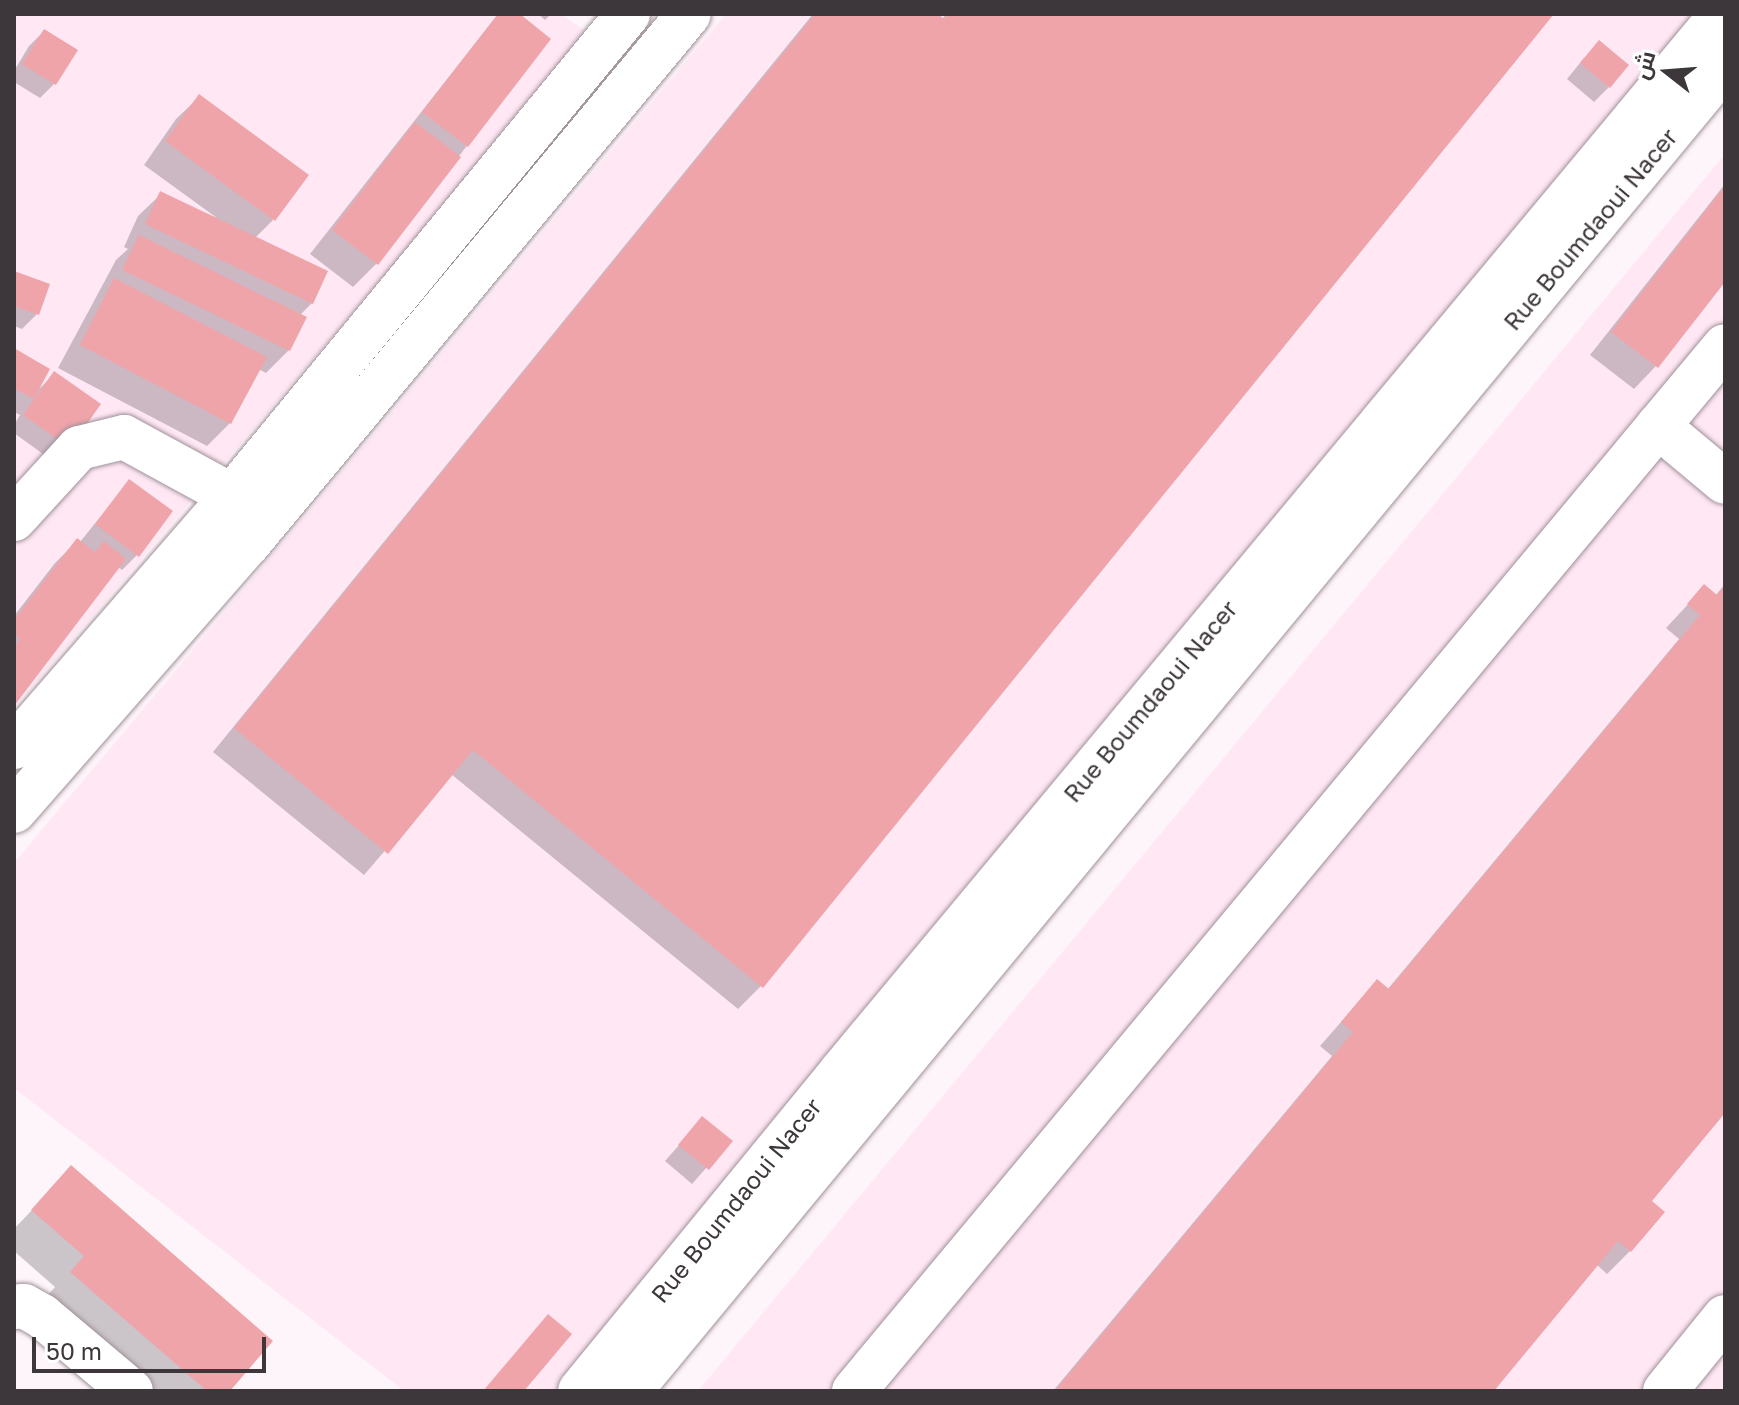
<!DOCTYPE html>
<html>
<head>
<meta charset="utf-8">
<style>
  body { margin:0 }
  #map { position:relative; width:1739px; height:1405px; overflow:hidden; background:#fef5fa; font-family:"Golos Text",Cairo,sans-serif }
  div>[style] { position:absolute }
  .built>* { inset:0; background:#ffe7f4 }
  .shadow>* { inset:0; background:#0003 }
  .building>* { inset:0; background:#efa4aa }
  .roads { filter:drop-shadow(0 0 2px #9f9199) drop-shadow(0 0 2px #9f9199) }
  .minor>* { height:44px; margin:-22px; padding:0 22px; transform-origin:22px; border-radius:22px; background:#fff }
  span { translate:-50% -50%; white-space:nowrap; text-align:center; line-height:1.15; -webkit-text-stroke:6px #fff; paint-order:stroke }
  .street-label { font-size:24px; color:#3d373b }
  .frame { position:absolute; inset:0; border:16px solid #3d373b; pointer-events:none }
  .north { position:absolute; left:1627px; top:32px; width:80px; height:80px; -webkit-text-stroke:6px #fff; paint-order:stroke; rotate:287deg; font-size:22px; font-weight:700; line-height:32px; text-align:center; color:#3d373b }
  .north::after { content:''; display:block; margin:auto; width:28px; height:36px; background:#3d373b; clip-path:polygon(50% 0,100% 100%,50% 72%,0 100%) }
  .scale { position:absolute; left:32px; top:1337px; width:234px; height:36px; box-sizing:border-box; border:4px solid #3d373b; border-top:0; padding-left:10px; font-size:24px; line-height:28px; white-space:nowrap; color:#3d373b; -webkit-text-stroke:6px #fff; paint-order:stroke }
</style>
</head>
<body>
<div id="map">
  <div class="built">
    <i style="clip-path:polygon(14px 14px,561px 14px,591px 35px,14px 707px)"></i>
    <i style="clip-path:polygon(726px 14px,1697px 14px,557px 1391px,404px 1391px,14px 1088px,14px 863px)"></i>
    <i style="clip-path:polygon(1725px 154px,1725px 1391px,698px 1391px)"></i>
  </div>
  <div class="shadow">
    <i style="clip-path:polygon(498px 14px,517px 14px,549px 39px,376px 264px,353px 287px,310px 254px)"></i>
    <i style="clip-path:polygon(538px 14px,551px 14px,545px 20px)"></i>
    <i style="clip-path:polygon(813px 14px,935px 14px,942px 19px,946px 14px,1552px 14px,761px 986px,738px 1009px,451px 774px,364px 875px,213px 752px)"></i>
    <i style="clip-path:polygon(44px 31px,55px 83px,40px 98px,14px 82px,14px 71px,29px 46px)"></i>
    <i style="clip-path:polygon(1584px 58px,1609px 87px,1594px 102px,1567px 79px)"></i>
    <i style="clip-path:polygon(199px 97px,273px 220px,255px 238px,312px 303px,300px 315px,289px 350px,266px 373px,258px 369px,230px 423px,207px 446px,58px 368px,116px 260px,128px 249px,124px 247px,138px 216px,161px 194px,217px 218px,144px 165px,176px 119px)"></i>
    <i style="clip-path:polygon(1725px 184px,1725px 279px,1656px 366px,1634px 389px,1590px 355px)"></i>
    <i style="clip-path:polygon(14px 274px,37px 314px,22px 329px,14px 326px)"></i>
    <i style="clip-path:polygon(14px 351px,39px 389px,54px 374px,98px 404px,54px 462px,14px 433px,14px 425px,20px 415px,14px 412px)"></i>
    <i style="clip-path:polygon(129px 481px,137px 555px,122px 570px,118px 567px,14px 703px,14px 616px,55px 563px,78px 540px,80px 542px)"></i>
    <i style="clip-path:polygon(1725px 584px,1725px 1110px,1649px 1201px,1630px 1251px,1607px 1274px,1596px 1264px,1491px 1391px,1053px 1391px,1332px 1056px,1320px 1046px,1377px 981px,1387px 990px,1679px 639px,1666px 628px,1704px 587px,1715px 596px)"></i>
    <i style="clip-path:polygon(702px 1119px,730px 1141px,692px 1184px,665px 1161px)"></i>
    <i style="clip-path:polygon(72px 1168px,227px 1391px,142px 1391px,41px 1303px,55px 1287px,14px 1251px,14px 1229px)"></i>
  </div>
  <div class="building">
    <i style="clip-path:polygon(498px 14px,520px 14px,551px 39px,468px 147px,422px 112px)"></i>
    <i style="clip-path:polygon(815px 14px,938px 14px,944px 19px,948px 14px,1554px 14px,763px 988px,473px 750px,388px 854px,234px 728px)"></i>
    <i style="clip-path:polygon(44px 29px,78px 50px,56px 85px,22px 64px)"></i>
    <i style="clip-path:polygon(1599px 40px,1629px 65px,1610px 88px,1580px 63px)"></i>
    <i style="clip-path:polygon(199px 94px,309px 175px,275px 221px,165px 141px)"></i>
    <i style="clip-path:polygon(415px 122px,461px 157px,378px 265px,332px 230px)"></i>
    <i style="clip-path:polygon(1725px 186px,1725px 282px,1658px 368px,1611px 332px)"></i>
    <i style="clip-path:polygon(160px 191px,328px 271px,313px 304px,145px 224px)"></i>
    <i style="clip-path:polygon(139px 235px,307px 317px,290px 351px,122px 270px)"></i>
    <i style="clip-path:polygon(14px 271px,50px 284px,39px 315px,14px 306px)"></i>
    <i style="clip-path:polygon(114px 278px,267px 357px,231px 424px,80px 345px)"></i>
    <i style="clip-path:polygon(14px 348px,50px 369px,34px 399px,17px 390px,14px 395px)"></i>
    <i style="clip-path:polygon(54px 371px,101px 404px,70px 448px,23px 415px)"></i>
    <i style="clip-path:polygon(129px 479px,173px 511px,139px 557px,95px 524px)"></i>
    <i style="clip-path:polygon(77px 538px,95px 552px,104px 541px,126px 559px,14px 706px,14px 647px,20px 639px,14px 634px,14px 620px)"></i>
    <i style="clip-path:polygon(1704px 584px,1717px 595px,1725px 585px,1725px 1113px,1652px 1201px,1665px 1212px,1631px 1252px,1618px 1241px,1494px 1391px,1055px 1391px,1353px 1032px,1341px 1022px,1377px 979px,1389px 989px,1700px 615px,1687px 604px)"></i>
    <i style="clip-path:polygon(702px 1116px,733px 1141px,709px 1170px,678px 1145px)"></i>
    <i style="clip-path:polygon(71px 1165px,273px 1341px,230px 1391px,207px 1391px,70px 1272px,84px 1256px,31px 1210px)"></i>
    <i style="clip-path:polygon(548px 1314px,572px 1334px,524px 1391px,483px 1391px)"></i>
  </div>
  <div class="roads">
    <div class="minor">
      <i style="left:1658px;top:426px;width:87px;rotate:39.9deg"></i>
      <i style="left:14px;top:519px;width:96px;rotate:-47.5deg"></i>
      <i style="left:79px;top:448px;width:46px;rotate:-13.7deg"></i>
      <i style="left:124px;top:437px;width:123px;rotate:28.6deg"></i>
      <i style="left:14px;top:747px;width:332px;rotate:-49deg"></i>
      <i style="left:232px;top:496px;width:624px;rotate:-50.59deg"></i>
      <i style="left:14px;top:811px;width:355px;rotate:-48.8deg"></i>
      <i style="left:248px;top:544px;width:689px;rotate:-50.24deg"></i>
      <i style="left:14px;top:1307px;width:10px;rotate:-6deg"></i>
      <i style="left:24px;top:1306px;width:21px;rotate:29deg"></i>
      <i style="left:42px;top:1316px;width:116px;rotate:40.1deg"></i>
      <i style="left:580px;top:1391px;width:411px;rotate:-50.7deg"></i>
      <i style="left:840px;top:1073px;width:1378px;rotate:-50.21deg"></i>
      <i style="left:630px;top:1391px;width:1719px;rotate:-50.43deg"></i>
      <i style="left:854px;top:1391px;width:1360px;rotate:-50.19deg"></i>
      <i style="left:1665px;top:1391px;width:95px;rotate:-51deg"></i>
    </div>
  </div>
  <div class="street-label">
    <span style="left:1590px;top:229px;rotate:-50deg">Rue Boumdaoui Nacer</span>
    <span style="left:1150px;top:701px;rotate:-50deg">Rue Boumdaoui Nacer</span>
    <span style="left:736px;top:1200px;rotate:-51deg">Rue Boumdaoui Nacer</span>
  </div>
  <div class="frame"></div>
  <div class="north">ش</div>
  <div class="scale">50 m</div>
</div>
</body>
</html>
